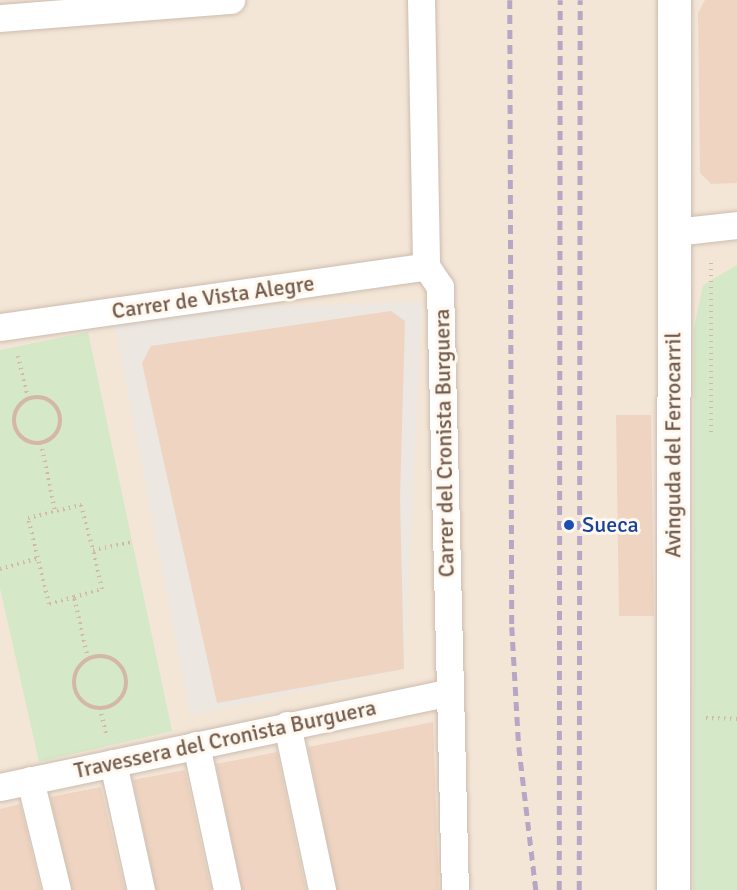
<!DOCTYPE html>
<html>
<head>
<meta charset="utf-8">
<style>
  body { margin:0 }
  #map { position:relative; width:737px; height:890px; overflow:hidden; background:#fbf4e8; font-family:Signika,sans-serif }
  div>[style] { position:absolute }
  .residential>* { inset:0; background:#f3e6d7 }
  .industrial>* { inset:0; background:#ece7e1 }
  .green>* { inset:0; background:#d5e8c7 }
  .building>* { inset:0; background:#efd4c1 }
  .path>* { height:4px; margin-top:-2px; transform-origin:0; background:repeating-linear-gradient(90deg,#d4b7a4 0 1.5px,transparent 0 6px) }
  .path>.ring { margin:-2px; padding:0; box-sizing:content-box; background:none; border:4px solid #d4b7a4; border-radius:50% }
  .roads { filter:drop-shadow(0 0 2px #cdbcaf) drop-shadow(0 0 2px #cdbcaf) }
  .minor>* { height:27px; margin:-13.5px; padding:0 13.5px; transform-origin:13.5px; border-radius:13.5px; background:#fff }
  .tertiary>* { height:33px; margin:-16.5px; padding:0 16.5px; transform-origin:16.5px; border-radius:16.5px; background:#fff }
  .rail>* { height:4.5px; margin-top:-2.25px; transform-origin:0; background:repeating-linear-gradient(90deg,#b7a7c5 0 9px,transparent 0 15px) }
  .dots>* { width:16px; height:16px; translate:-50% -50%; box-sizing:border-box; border:3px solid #fef8ef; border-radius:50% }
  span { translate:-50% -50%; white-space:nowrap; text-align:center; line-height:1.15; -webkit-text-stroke:6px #fef8ef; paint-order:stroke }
  .street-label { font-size:22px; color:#745b4d }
  .transit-label { font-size:22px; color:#164399 }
  .left { translate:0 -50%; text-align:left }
</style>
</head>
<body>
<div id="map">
  <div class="residential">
    <i style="clip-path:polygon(0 0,737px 0,737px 890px,0 890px)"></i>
  </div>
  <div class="industrial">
    <i style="clip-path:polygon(422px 302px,404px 669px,191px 715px,112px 311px)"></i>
  </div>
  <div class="green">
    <i style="clip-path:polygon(737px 265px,737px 890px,693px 890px,694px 328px,703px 285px)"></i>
    <i style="clip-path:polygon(88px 332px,172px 731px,39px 762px,0 588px,0 350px)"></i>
  </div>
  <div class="building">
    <i style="clip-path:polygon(705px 0,737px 0,737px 183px,711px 184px,700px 173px,698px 13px)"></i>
    <i style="clip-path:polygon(391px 311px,405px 321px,400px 497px,404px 669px,217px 703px,142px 363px,151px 346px)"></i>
    <i style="clip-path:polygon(616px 415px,651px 415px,654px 616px,619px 616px)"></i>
    <i style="clip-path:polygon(433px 722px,439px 890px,337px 890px,308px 747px)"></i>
    <i style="clip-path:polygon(277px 752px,306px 890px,242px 890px,216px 764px)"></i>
    <i style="clip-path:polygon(185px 770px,211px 890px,156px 890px,133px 780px)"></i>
    <i style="clip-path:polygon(101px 787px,125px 890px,72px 890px,50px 797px)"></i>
    <i style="clip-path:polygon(20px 804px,41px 890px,0 890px,0 809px)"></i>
  </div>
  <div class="path">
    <i style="left:18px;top:356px;width:43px;rotate:76.6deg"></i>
    <i class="ring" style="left:14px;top:397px;width:42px;height:42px"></i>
    <i style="left:711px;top:432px;width:173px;rotate:-90deg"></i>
    <i style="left:41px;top:443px;width:69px;rotate:78.4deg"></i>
    <i style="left:0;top:569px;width:40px;rotate:-16deg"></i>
    <i style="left:74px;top:597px;width:26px;rotate:164deg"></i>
    <i style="left:49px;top:604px;width:89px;rotate:-103.7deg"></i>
    <i style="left:28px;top:518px;width:55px;rotate:-13.8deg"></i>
    <i style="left:81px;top:505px;width:47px;rotate:75.1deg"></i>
    <i style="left:93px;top:550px;width:41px;rotate:-11.3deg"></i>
    <i class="ring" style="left:74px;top:656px;width:48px;height:48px"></i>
    <i style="left:88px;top:659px;width:64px;rotate:-102.7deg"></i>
    <i style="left:74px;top:597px;width:29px;rotate:-16deg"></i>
    <i style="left:102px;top:589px;width:40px;rotate:-103deg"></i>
    <i style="left:100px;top:708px;width:26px;rotate:77deg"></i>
    <i style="left:706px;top:718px;width:31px;rotate:2deg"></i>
  </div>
  <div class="roads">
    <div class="minor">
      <i style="left:421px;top:0;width:266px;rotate:88.9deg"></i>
      <i style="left:426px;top:266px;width:25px;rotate:56deg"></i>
      <i style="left:440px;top:287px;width:603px;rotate:88.58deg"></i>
      <i style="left:0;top:18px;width:232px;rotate:-4.5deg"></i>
      <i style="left:674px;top:232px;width:63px;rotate:-6.3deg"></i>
      <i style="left:0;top:327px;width:430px;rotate:-8.1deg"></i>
      <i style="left:287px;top:725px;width:169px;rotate:78deg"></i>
      <i style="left:196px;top:745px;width:148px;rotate:77.9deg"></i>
      <i style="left:113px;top:763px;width:130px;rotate:77.6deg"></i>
      <i style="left:30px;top:780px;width:113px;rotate:76.2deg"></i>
      <i style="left:0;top:787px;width:460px;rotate:-11.9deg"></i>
    </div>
    <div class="tertiary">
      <i style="left:673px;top:890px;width:890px;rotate:-89.94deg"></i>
    </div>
  </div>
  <div class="rail">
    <i style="left:510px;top:0;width:627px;rotate:89.82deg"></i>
    <i style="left:512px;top:627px;width:120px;rotate:86.7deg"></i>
    <i style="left:519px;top:747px;width:144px;rotate:83.2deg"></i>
    <i style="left:559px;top:890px;width:890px;rotate:-89.94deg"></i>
    <i style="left:579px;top:890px;width:890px;rotate:-89.94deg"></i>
  </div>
  <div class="dots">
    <i style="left:569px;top:525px;background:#1a4fb4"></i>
  </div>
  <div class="street-label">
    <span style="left:213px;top:297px;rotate:-8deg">Carrer de Vista Alegre</span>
    <span style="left:444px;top:443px;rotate:-91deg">Carrer del Cronista Burguera</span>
    <span style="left:673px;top:445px;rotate:-90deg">Avinguda del Ferrocarril</span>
    <span style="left:225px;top:739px;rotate:-12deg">Travessera del Cronista Burguera</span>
  </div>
  <div class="transit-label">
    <span class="left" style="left:582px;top:525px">Sueca</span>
  </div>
</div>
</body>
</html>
